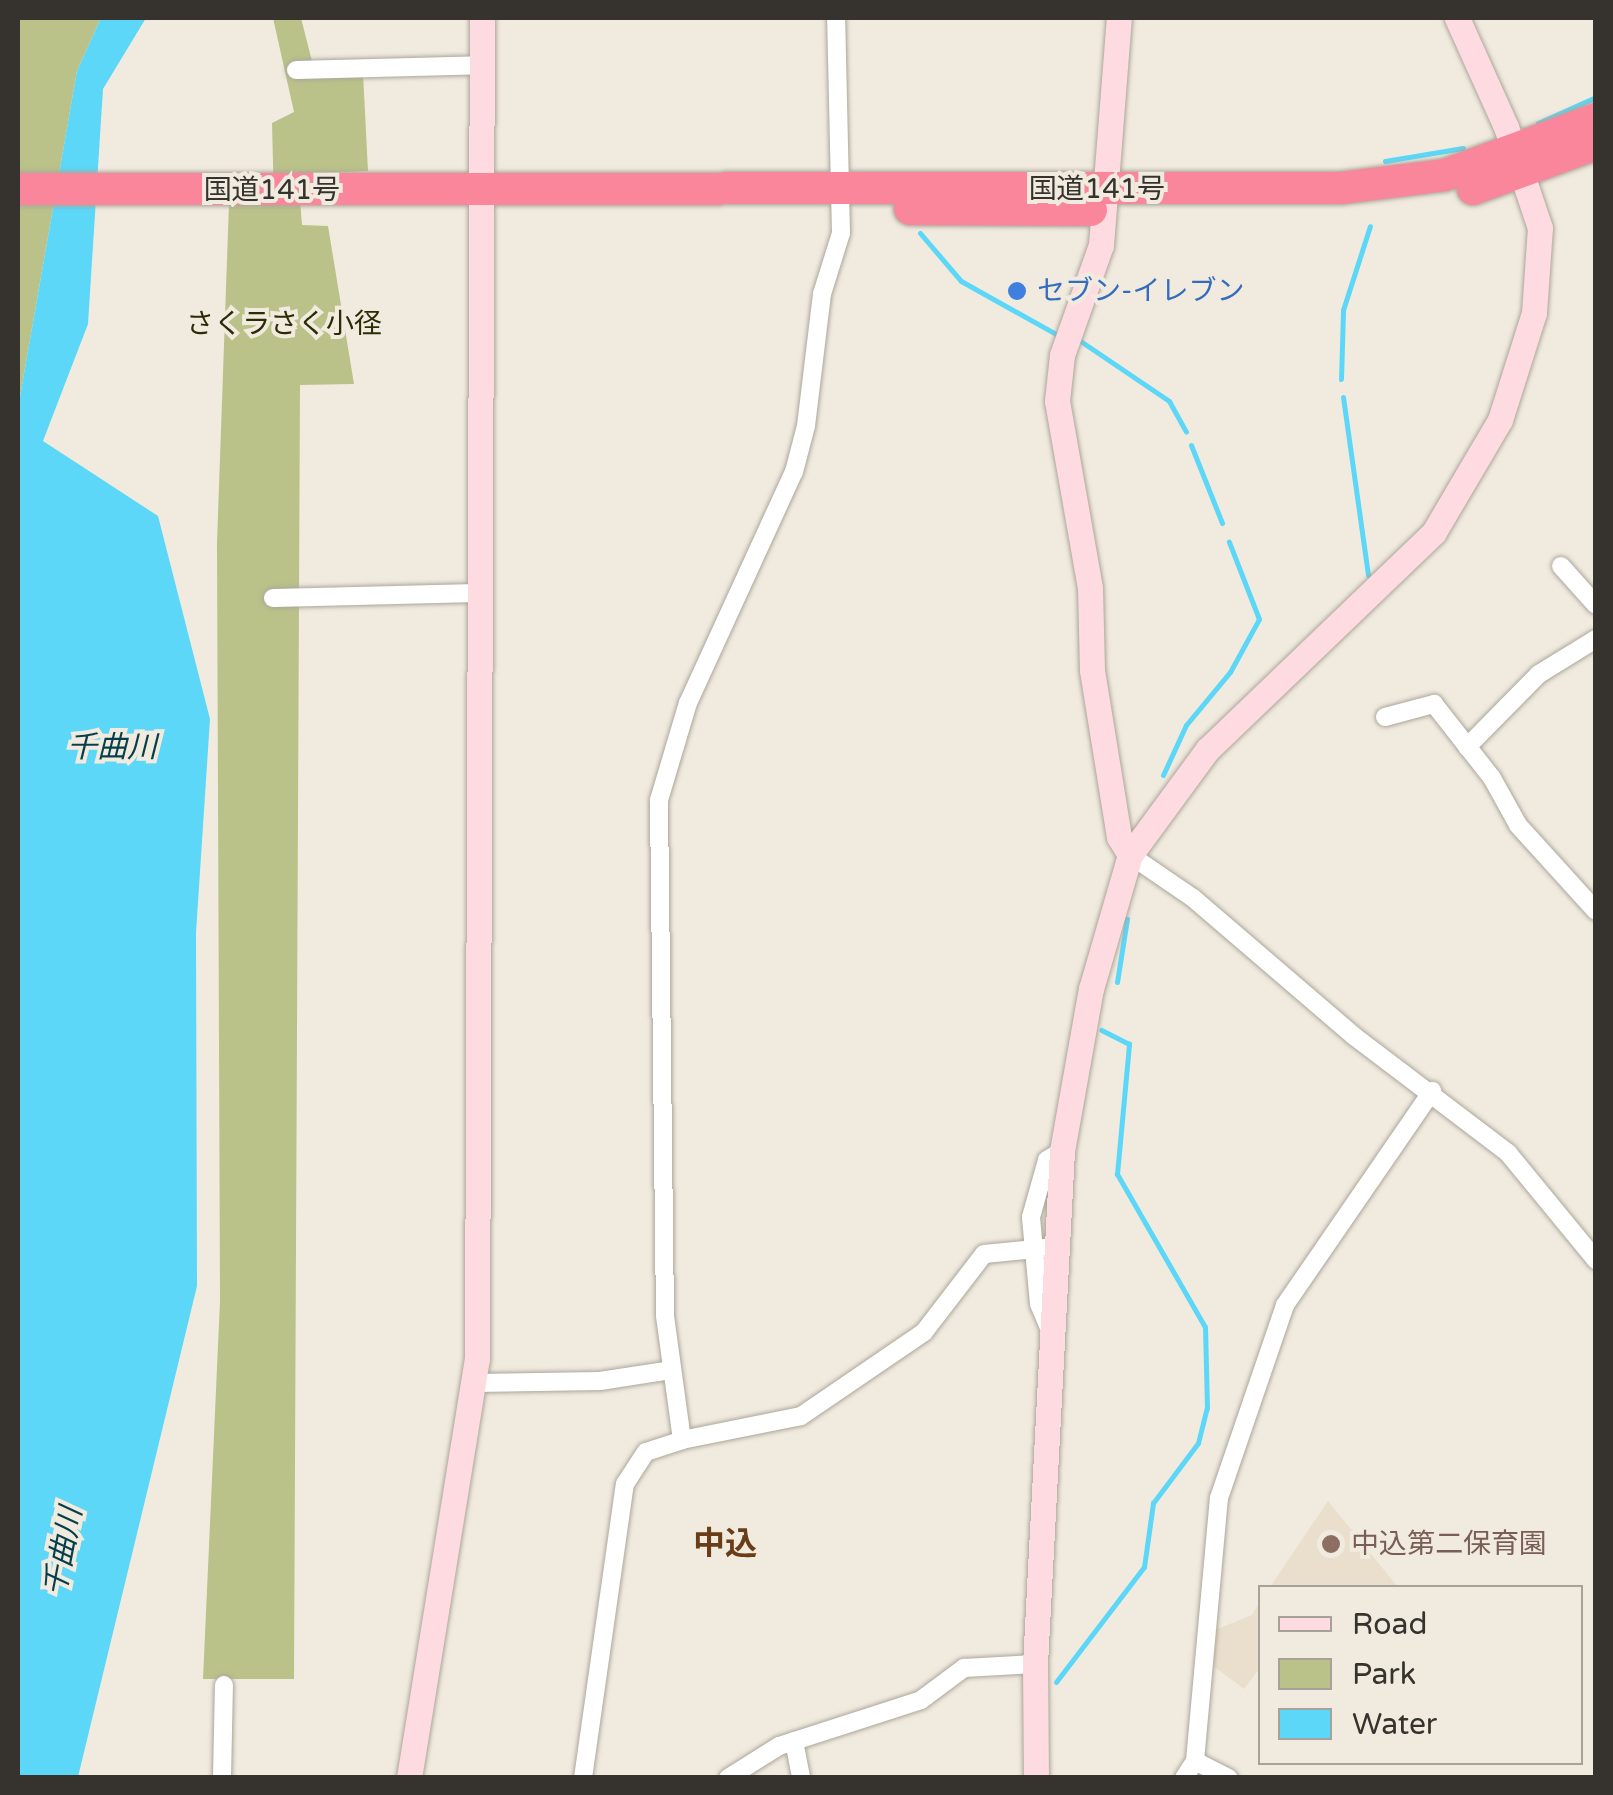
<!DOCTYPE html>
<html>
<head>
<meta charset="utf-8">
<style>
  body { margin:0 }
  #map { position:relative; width:1613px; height:1795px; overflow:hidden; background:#f1ebdf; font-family:"Varela Round","Noto Sans JP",sans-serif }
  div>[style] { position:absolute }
  .built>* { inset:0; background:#eadfcc }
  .green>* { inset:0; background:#bac289 }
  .water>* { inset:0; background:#5cd7f7 }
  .stream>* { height:5px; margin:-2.5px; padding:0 2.5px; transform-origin:2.5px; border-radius:2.5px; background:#5cd7f7 }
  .roads { filter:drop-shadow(0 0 2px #aca69b) drop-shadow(0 0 2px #aca69b) }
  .street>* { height:18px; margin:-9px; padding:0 9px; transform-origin:9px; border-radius:9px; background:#fff }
  .secondary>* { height:25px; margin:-12.5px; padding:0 12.5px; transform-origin:12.5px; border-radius:12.5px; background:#fedbe1 }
  .highway>* { height:32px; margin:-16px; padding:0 16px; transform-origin:16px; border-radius:16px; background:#fa869b }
  .dots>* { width:28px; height:28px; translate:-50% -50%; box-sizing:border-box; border:5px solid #f1ebdf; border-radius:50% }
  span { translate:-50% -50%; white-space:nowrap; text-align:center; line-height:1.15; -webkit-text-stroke:8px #f1ebdf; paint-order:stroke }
  .street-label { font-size:28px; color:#36332f }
  .shop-label { font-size:28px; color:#366cbe }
  .left { translate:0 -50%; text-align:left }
  .park-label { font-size:28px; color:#292c04 }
  .education-label { font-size:28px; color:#785e54 }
  .water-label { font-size:30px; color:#053f4c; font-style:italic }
  .quarter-label { font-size:32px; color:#693d17; font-weight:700 }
  .frame { position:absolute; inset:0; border:20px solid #36332f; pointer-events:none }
  .legend { position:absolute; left:1258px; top:1585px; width:325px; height:180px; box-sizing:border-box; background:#f1ebdf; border:2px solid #a6a199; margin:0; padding:12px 18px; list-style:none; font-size:30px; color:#36332f }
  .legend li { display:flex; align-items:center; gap:20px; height:50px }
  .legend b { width:50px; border:2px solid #a6a199 }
</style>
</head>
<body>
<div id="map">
  <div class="built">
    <i style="clip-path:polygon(1328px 1501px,1398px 1587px,1270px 1587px)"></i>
    <i style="clip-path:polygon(1260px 1602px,1260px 1668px,1244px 1689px,1212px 1665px,1217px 1629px,1252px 1615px)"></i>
  </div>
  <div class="green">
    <i style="clip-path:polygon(18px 18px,101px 18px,77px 71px,18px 408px)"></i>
    <i style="clip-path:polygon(273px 18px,301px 18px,315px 73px,363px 73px,368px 171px,298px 174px,302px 225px,328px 226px,354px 384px,300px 385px,294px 1679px,203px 1679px,220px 1301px,217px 543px,229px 203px,274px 203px,272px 123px,294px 112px)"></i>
  </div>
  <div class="water">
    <i style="clip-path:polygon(101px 18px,146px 18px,103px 89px,88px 324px,43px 441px,158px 516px,210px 719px,196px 933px,197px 1286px,78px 1777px,18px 1778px,18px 408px,77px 71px)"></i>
  </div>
  <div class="stream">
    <i style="left:1538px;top:123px;width:64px;rotate:-24.1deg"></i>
    <i style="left:1385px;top:161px;width:79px;rotate:-9.5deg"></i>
    <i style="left:920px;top:233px;width:63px;rotate:49.5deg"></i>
    <i style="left:961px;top:281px;width:109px;rotate:29.2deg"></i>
    <i style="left:1076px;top:338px;width:112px;rotate:34.1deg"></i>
    <i style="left:1169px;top:401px;width:35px;rotate:61deg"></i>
    <i style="left:1341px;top:379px;width:69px;rotate:-88.3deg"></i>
    <i style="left:1343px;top:310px;width:88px;rotate:-72.2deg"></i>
    <i style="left:1343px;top:397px;width:180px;rotate:82deg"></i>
    <i style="left:1191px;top:445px;width:84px;rotate:68.3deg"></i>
    <i style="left:1163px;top:775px;width:55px;rotate:-65.3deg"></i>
    <i style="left:1186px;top:725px;width:69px;rotate:-50.3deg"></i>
    <i style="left:1230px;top:672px;width:60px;rotate:-61.3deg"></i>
    <i style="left:1259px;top:619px;width:83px;rotate:-111.3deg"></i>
    <i style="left:1117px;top:982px;width:64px;rotate:-81deg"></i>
    <i style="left:1056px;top:1682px;width:145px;rotate:-52.6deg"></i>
    <i style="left:1144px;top:1567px;width:65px;rotate:-82deg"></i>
    <i style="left:1153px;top:1503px;width:75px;rotate:-53.1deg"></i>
    <i style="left:1198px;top:1443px;width:36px;rotate:-76deg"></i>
    <i style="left:1207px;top:1408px;width:81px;rotate:-91.4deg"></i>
    <i style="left:1205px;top:1327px;width:177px;rotate:-119.9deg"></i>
    <i style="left:1117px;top:1174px;width:131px;rotate:-84.7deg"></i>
    <i style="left:1129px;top:1044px;width:31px;rotate:-153deg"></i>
  </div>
  <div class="roads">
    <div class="street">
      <i style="left:296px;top:70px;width:186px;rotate:-1.5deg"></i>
      <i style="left:1561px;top:566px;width:52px;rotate:48.1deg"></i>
      <i style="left:273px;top:598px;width:205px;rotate:-1.4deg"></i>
      <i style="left:1385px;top:717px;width:51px;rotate:-14.9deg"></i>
      <i style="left:1434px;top:704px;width:94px;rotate:51.9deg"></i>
      <i style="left:1492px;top:778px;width:54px;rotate:61deg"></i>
      <i style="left:1518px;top:825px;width:116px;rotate:47.8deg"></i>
      <i style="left:1467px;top:747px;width:103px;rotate:-45.4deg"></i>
      <i style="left:1539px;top:674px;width:67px;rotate:-31.6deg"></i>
      <i style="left:1130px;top:855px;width:76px;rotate:34.3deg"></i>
      <i style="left:1193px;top:898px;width:212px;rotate:40.6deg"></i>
      <i style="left:1354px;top:1036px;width:193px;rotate:37.2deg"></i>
      <i style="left:1508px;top:1153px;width:139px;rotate:50.6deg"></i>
      <i style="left:1050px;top:1330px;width:28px;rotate:-113deg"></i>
      <i style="left:1039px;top:1304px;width:87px;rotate:-95.3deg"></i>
      <i style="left:1031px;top:1217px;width:59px;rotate:-74.3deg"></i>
      <i style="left:1047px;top:1160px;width:17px;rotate:-31deg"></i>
      <i style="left:476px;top:1383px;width:124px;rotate:-0.9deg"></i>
      <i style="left:600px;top:1381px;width:73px;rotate:-8.7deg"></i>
      <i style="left:682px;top:1440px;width:121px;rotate:-11.4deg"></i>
      <i style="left:801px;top:1416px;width:149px;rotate:-34.3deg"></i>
      <i style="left:924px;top:1332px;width:98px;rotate:-52.4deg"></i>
      <i style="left:984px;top:1254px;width:72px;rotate:-5.6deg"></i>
      <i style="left:794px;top:1741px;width:38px;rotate:79deg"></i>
      <i style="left:1195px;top:1761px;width:38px;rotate:27deg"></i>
      <i style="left:222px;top:1778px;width:93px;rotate:-88.8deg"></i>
      <i style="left:583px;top:1778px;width:297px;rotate:-81.9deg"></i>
      <i style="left:625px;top:1484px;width:38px;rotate:-57deg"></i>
      <i style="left:646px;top:1452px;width:38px;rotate:-18deg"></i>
      <i style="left:682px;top:1440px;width:125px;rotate:-97.8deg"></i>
      <i style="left:665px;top:1316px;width:516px;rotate:-90.67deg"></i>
      <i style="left:659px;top:800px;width:101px;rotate:-73.4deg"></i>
      <i style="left:688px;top:703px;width:254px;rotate:-65.4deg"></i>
      <i style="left:794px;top:472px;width:48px;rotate:-75.4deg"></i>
      <i style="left:806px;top:426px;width:133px;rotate:-83.1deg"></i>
      <i style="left:822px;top:294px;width:64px;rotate:-72.7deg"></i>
      <i style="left:841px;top:233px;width:215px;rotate:-91.3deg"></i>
      <i style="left:728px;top:1778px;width:60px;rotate:-32.1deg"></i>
      <i style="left:779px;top:1746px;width:149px;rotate:-17.9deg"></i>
      <i style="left:921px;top:1700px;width:54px;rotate:-36.7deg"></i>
      <i style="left:964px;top:1668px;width:71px;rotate:-3.2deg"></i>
      <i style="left:1184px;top:1778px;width:20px;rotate:-57deg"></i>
      <i style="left:1195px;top:1761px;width:264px;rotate:-84.8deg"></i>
      <i style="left:1219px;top:1498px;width:204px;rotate:-71.1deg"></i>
      <i style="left:1285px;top:1305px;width:260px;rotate:-55.5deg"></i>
    </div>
    <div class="secondary">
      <i style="left:1130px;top:855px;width:132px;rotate:-53.7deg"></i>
      <i style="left:1208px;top:749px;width:313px;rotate:-43.8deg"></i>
      <i style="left:1434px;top:532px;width:130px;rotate:-59.5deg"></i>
      <i style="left:1500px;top:420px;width:112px;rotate:-72.4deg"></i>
      <i style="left:1534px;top:313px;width:85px;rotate:-86deg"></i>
      <i style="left:1540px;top:228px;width:107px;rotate:-108.6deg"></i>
      <i style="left:1506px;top:127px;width:120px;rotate:-114.2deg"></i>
      <i style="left:409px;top:1778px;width:424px;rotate:-80.8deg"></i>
      <i style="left:477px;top:1359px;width:1341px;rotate:-89.79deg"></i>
      <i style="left:1036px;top:1778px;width:114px;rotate:-90.5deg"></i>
      <i style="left:1035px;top:1664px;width:514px;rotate:-86.99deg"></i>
      <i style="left:1062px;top:1151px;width:165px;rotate:-79.9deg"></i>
      <i style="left:1091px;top:989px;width:140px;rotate:-73.8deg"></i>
      <i style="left:1130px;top:855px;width:21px;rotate:-121deg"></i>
      <i style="left:1119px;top:837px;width:169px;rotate:-99.2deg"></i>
      <i style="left:1092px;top:670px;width:82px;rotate:-91.4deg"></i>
      <i style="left:1090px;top:588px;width:190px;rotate:-100deg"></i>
      <i style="left:1057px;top:401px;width:46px;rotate:-83.8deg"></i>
      <i style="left:1062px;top:355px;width:117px;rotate:-70.5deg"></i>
      <i style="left:1101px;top:245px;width:228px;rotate:-85.5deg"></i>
    </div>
    <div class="highway">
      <i style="left:18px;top:189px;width:1323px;rotate:-0.04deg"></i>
      <i style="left:1341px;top:188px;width:105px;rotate:-7.1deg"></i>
      <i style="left:1445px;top:175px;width:161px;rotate:-20.3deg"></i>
      <i style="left:1473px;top:189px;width:131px;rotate:-20.1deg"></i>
      <i style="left:910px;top:209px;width:181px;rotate:0.3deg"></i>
    </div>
  </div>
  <div class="dots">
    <i style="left:1017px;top:291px;background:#3f7fe0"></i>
    <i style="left:1331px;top:1544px;background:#8d6e63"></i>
  </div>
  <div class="street-label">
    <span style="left:1097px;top:189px">国道141号</span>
    <span style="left:272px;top:190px">国道141号</span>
  </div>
  <div class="shop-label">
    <span class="left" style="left:1037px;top:291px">セブン-イレブン</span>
  </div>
  <div class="park-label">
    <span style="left:284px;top:324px">さくラさく小径</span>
  </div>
  <div class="education-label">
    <span class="left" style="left:1351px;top:1544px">中込第二保育園</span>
  </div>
  <div class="water-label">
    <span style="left:112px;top:748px">千曲川</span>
    <span style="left:64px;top:1552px;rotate:-79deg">千曲川</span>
  </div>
  <div class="quarter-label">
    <span style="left:725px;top:1544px">中込</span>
  </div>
  <div class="frame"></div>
  <ul class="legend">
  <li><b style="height:12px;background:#fedbe1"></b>Road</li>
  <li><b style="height:28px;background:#bac289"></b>Park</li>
  <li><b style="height:28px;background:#5cd7f7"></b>Water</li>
  </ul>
</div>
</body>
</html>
